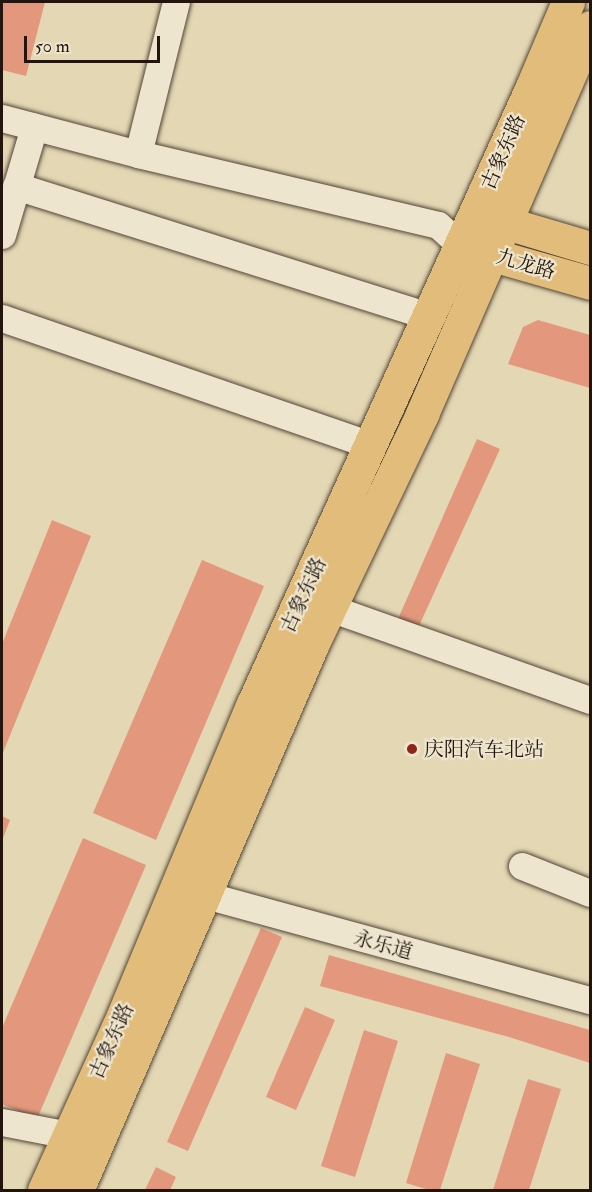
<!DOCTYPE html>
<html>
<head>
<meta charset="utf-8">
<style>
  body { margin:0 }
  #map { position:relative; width:592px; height:1192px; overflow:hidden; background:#e4d7b4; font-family:"IM FELL Double Pica","Noto Serif SC",serif }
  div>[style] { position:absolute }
  .building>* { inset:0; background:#e3987d }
  .roads { filter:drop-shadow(0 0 2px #534637) drop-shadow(0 0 2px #534637) }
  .minor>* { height:27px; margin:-13.5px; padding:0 13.5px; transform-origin:13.5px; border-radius:13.5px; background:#ede5ce }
  .major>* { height:33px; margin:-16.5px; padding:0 16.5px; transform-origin:16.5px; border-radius:16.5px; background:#e2bc7a }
  .dots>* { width:16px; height:16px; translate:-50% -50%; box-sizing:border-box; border:3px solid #ede5ce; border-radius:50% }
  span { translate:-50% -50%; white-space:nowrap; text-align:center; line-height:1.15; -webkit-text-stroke:4.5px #ede5ce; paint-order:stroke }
  .street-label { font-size:20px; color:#23150d }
  .poi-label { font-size:20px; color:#23150d }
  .left { translate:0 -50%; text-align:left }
  .frame { position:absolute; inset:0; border:3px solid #23150d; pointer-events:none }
  .scale { position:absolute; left:24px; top:36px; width:136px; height:27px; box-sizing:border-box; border:3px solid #23150d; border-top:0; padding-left:8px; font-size:18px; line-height:21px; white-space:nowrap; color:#23150d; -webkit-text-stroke:4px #ede5ce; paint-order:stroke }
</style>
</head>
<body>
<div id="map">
  <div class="building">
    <i style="clip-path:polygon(2px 2px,45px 2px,26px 76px,2px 70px)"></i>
    <i style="clip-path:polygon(538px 320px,590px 335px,590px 388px,508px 364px,523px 327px)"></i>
    <i style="clip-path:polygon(477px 439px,500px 449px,418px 628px,398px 619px)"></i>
    <i style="clip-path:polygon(52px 520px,91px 536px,2px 755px,2px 644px)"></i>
    <i style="clip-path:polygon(202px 560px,264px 586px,156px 840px,93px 813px)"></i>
    <i style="clip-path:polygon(2px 816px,10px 820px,2px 841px)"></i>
    <i style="clip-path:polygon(83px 838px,146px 865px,37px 1119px,2px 1104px,2px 1028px)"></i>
    <i style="clip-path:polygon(261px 928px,282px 937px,188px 1151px,167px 1142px)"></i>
    <i style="clip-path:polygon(329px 955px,590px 1030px,590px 1063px,509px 1037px,320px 986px)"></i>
    <i style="clip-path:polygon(305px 1007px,335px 1020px,296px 1110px,266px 1097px)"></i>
    <i style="clip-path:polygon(364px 1030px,398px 1041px,355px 1177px,321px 1166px)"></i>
    <i style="clip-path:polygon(446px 1053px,480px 1064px,440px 1190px,429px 1190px,406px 1183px)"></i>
    <i style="clip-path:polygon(528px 1079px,561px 1089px,529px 1190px,493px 1190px)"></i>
    <i style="clip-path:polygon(156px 1167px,176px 1177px,170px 1190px,145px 1190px)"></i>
  </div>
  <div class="roads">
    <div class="minor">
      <i style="left:2px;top:118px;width:141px;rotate:14.8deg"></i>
      <i style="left:138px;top:154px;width:308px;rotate:13.3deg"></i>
      <i style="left:438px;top:225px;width:31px;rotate:42deg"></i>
      <i style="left:138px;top:154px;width:157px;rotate:-76deg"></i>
      <i style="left:16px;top:186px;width:433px;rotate:17.5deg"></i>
      <i style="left:2px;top:235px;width:113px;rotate:-73.5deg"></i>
      <i style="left:2px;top:318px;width:390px;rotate:19deg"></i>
      <i style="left:330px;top:608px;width:276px;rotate:19.5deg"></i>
      <i style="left:522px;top:866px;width:73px;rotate:21.7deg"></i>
      <i style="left:187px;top:890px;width:418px;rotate:15.3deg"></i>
      <i style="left:2px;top:1122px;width:68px;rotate:11deg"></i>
    </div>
    <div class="major">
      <i style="left:486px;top:217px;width:109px;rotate:16.6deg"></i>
      <i style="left:471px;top:249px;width:124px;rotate:15.9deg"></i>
      <i style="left:44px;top:1190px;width:181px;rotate:-65.6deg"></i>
      <i style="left:119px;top:1025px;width:346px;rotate:-67.4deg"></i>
      <i style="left:252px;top:706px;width:677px;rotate:-65.67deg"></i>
      <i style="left:531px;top:89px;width:95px;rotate:-67deg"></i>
      <i style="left:77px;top:1190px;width:596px;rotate:-66.66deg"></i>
      <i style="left:313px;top:643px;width:254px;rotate:-64.5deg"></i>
      <i style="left:422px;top:414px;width:422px;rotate:-66.5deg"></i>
    </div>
  </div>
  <div class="dots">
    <i style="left:412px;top:749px;background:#8f2418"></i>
  </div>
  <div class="street-label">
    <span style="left:503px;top:152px;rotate:-66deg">古象东路</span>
    <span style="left:526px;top:264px;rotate:16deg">九龙路</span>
    <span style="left:303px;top:595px;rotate:-65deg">古象东路</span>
    <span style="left:383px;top:945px;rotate:15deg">永乐道</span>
    <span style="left:111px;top:1041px;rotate:-66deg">古象东路</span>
  </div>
  <div class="poi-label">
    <span class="left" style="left:424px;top:749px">庆阳汽车北站</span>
  </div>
  <div class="frame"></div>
  <div class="scale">50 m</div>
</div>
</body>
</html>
